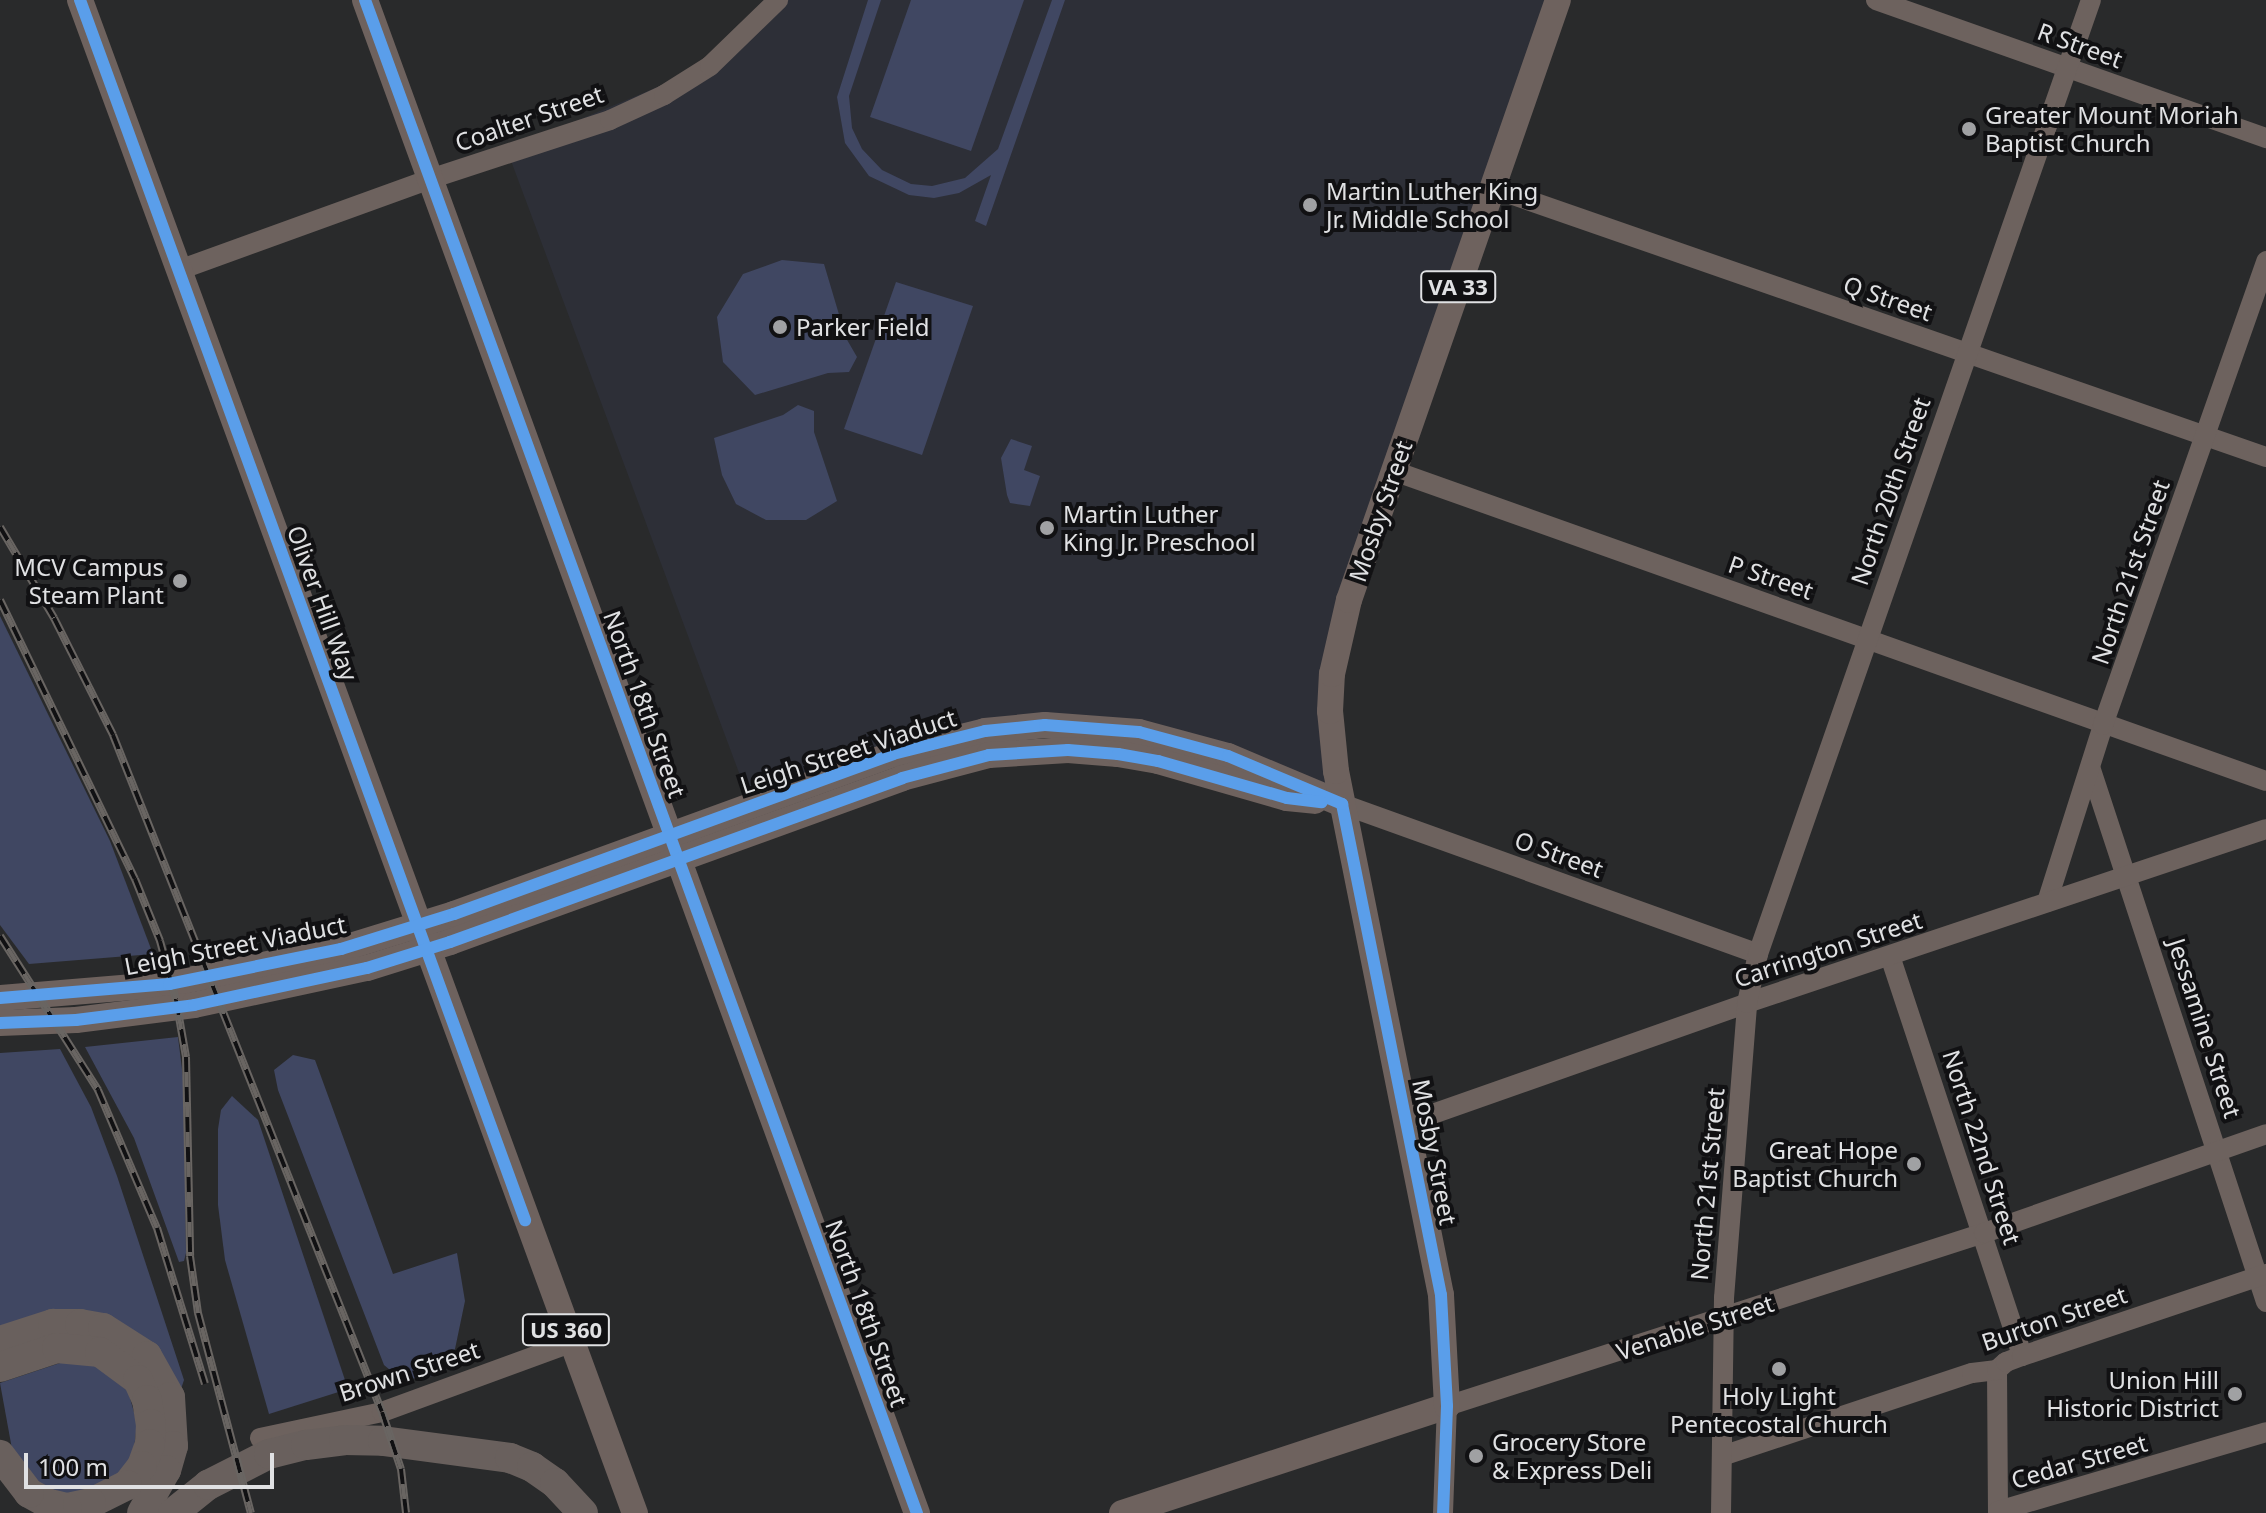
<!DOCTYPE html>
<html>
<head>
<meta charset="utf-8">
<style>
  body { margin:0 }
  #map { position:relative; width:2266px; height:1513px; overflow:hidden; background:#292a2b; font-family:"Noto Sans",sans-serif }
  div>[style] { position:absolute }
  .built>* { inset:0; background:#2d2f37 }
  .green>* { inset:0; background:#404762 }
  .minor>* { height:20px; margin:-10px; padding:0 10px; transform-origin:10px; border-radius:10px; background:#6d625e }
  .major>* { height:26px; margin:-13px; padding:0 13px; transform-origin:13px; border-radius:13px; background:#6e625e }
  .highway>* { height:30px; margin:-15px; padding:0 15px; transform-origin:15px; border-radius:15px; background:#69605d }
  .rail>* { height:8px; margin-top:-4px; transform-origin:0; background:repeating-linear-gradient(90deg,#111113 0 15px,#696562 0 30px); box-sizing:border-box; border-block:2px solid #696562 }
  .cycleway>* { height:12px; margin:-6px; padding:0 6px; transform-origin:6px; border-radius:6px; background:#5a9eea }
  .dots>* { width:22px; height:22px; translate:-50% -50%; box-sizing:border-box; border:4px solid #111113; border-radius:50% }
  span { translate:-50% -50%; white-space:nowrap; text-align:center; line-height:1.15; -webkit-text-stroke:8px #111113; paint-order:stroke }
  .shield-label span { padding:2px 6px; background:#111113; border:2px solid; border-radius:6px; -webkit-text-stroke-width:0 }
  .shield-label { font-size:22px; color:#e0e1e3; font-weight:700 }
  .street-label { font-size:24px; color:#e0e1e3 }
  .poi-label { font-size:24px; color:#e0e1e3 }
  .left { translate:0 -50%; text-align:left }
  .right { translate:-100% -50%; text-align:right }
  .scale { position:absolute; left:24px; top:1453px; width:250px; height:36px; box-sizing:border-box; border:4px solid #e0e1e3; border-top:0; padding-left:10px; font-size:24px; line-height:28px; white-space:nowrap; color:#e0e1e3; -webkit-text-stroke:6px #111113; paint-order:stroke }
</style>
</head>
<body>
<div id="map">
  <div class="built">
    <i style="clip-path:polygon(777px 0,1557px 0,1341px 627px,1342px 804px,1079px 725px,751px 805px,507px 150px,698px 70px)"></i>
  </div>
  <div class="green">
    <i style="clip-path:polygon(868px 0,881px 0,849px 96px,852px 128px,862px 149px,882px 170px,911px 184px,932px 186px,965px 178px,998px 149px,1052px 0,1065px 0,986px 226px,975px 221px,991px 175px,959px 193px,934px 198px,909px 195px,869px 176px,845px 143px,837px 97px)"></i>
    <i style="clip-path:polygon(911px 0,1024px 0,971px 151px,870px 117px)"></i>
    <i style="clip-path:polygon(782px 260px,824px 264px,846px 338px,857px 357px,849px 372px,828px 373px,755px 395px,723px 362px,717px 317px,743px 274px)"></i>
    <i style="clip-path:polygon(896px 282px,973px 306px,922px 455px,844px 429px)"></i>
    <i style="clip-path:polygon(798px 405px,814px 411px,814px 432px,837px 501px,806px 520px,766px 520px,736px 504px,722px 475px,714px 438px,783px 415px)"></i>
    <i style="clip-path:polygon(1011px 439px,1032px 446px,1024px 470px,1040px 476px,1030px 506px,1010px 503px,1007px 495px,1001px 458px)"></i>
    <i style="clip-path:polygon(0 616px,110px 841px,153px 954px,29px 964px,0 925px)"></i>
    <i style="clip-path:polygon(178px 1037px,184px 1085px,186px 1253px,184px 1261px,179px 1262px,134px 1138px,85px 1047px)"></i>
    <i style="clip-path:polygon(60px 1049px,91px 1107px,117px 1176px,184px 1380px,179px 1395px,0 1328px,0 1053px)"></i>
    <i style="clip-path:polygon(293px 1055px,315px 1060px,393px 1274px,457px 1253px,465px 1301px,455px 1349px,433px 1376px,402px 1380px,384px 1365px,278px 1090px,274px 1070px)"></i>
    <i style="clip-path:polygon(232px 1096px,258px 1120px,348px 1389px,269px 1414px,225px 1260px,218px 1205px,218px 1129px,221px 1110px)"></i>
    <i style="clip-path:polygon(69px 1360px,96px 1365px,128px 1391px,137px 1423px,133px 1458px,113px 1479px,84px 1494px,54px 1493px,39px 1484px,12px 1449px,0 1383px)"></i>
  </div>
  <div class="minor">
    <i style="left:1876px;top:0;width:414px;rotate:19.5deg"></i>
    <i style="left:1493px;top:188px;width:818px;rotate:19.19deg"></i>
    <i style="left:179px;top:270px;width:267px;rotate:-19.9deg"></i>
    <i style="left:430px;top:179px;width:189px;rotate:-18.1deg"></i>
    <i style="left:610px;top:120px;width:60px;rotate:-24.8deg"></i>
    <i style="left:664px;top:95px;width:54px;rotate:-32.2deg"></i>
    <i style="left:710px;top:66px;width:95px;rotate:-44.1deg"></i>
    <i style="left:1394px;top:471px;width:925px;rotate:19.57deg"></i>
    <i style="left:2091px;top:770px;width:560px;rotate:71.79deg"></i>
    <i style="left:1342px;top:804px;width:442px;rotate:19.8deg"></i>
    <i style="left:2047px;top:902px;width:186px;rotate:-72.4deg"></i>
    <i style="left:2103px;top:725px;width:492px;rotate:-70.6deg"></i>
    <i style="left:1890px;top:956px;width:421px;rotate:71.7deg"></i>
    <i style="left:1407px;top:1123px;width:361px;rotate:-19.4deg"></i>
    <i style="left:1747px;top:1003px;width:547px;rotate:-18.53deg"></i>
    <i style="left:1997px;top:1370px;width:143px;rotate:89.6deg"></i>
    <i style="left:260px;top:1438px;width:125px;rotate:-12deg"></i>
    <i style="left:382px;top:1412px;width:201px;rotate:-20.1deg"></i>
    <i style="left:1722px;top:1456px;width:263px;rotate:-18.4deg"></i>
    <i style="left:1972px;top:1373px;width:25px;rotate:-7deg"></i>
    <i style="left:1997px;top:1370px;width:12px;rotate:-42deg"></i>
    <i style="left:2006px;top:1362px;width:17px;rotate:-21deg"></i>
    <i style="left:2022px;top:1356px;width:257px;rotate:-18.6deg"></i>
    <i style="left:1998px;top:1511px;width:279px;rotate:-16.4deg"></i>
    <i style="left:1443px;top:1513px;width:107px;rotate:-87.9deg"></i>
    <i style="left:1447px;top:1406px;width:564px;rotate:-17.86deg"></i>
    <i style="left:1984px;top:1233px;width:299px;rotate:-19.3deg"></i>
    <i style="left:1721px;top:1513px;width:215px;rotate:-89.2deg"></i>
    <i style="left:1724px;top:1298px;width:296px;rotate:-85.5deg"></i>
    <i style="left:1747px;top:1003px;width:50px;rotate:-77.3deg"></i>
    <i style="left:1758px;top:954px;width:1010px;rotate:-70.76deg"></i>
  </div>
  <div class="major">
    <i style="left:80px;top:0;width:1612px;rotate:69.86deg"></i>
    <i style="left:365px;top:0;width:1611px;rotate:69.96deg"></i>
    <i style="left:0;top:998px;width:170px;rotate:-4.7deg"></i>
    <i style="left:169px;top:984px;width:176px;rotate:-11.5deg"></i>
    <i style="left:341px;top:949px;width:118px;rotate:-17.2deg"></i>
    <i style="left:454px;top:914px;width:467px;rotate:-20deg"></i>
    <i style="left:893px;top:754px;width:95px;rotate:-14deg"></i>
    <i style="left:985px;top:731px;width:60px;rotate:-5.7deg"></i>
    <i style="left:1045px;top:725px;width:94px;rotate:4.3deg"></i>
    <i style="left:1139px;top:732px;width:92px;rotate:15.1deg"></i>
    <i style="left:1228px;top:756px;width:124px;rotate:22.8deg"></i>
    <i style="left:0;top:1023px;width:76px;rotate:-2.3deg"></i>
    <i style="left:76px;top:1020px;width:119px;rotate:-7.2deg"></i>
    <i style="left:194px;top:1005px;width:177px;rotate:-12.1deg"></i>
    <i style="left:367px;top:968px;width:87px;rotate:-17.4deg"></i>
    <i style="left:450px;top:942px;width:481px;rotate:-19.9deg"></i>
    <i style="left:902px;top:778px;width:90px;rotate:-14.8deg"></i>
    <i style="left:989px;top:755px;width:79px;rotate:-3.6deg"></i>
    <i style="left:1068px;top:750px;width:50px;rotate:4.6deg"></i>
    <i style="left:1118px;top:754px;width:41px;rotate:9.9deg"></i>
    <i style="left:1158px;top:761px;width:134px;rotate:16deg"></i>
    <i style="left:1287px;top:798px;width:28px;rotate:6deg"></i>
    <i style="left:1122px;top:1513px;width:342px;rotate:-18.2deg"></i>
    <i style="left:1447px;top:1406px;width:111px;rotate:-93.1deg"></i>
    <i style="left:1441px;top:1295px;width:534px;rotate:-101.33deg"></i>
    <i style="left:1336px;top:771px;width:60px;rotate:-95.7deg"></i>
    <i style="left:1330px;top:711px;width:37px;rotate:-87deg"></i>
    <i style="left:1332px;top:674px;width:76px;rotate:-77.1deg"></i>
    <i style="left:1349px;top:600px;width:635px;rotate:-70.8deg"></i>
  </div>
  <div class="highway">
    <i style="left:0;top:1341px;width:56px;rotate:-17.8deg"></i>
    <i style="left:53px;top:1324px;width:27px"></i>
    <i style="left:80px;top:1324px;width:23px;rotate:10deg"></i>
    <i style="left:103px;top:1328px;width:52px;rotate:32.5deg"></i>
    <i style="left:147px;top:1356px;width:47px;rotate:60.7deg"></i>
    <i style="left:170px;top:1397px;width:49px;rotate:86.5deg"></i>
    <i style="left:173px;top:1446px;width:25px;rotate:106deg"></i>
    <i style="left:166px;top:1470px;width:49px;rotate:119.2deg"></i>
    <i style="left:0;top:1367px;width:60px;rotate:-18.4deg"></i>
    <i style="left:57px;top:1348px;width:43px;rotate:5.3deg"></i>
    <i style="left:100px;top:1352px;width:47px;rotate:36.4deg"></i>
    <i style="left:138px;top:1380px;width:22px;rotate:66deg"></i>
    <i style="left:147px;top:1400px;width:24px;rotate:81deg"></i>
    <i style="left:151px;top:1424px;width:20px;rotate:93deg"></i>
    <i style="left:150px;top:1444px;width:23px;rotate:110deg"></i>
    <i style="left:142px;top:1466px;width:24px;rotate:128deg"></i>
    <i style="left:127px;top:1485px;width:40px;rotate:153.4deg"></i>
    <i style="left:91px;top:1503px;width:25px;rotate:168deg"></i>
    <i style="left:67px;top:1508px;width:18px;rotate:-167deg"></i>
    <i style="left:49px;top:1504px;width:23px;rotate:-151deg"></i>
    <i style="left:29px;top:1493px;width:48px;rotate:-127.3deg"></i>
    <i style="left:173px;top:1513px;width:45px;rotate:-38.7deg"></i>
    <i style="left:208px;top:1485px;width:68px;rotate:-26.9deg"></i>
    <i style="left:269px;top:1454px;width:38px;rotate:-14deg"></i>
    <i style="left:306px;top:1445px;width:38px;rotate:-7deg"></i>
    <i style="left:344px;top:1440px;width:39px;rotate:1deg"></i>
    <i style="left:383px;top:1441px;width:128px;rotate:7.6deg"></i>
    <i style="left:510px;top:1458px;width:24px;rotate:22deg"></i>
    <i style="left:532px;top:1467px;width:28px;rotate:35deg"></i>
    <i style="left:555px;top:1483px;width:41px;rotate:47deg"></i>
  </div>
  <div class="rail">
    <i style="left:0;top:527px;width:106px;rotate:59.3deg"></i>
    <i style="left:54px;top:618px;width:131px;rotate:63.2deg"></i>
    <i style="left:113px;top:735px;width:728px;rotate:68.33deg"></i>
    <i style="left:382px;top:1412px;width:60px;rotate:71.6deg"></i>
    <i style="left:401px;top:1469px;width:44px;rotate:83.5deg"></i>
    <i style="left:0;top:600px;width:310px;rotate:64.2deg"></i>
    <i style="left:135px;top:879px;width:67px;rotate:68deg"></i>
    <i style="left:160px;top:941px;width:61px;rotate:74.8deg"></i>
    <i style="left:176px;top:1000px;width:58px;rotate:80deg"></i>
    <i style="left:186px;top:1057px;width:199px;rotate:88.8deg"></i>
    <i style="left:190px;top:1256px;width:58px;rotate:82deg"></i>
    <i style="left:198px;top:1313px;width:207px;rotate:75.2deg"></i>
    <i style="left:0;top:936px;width:183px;rotate:57.5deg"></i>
    <i style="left:98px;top:1090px;width:150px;rotate:66.9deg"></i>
    <i style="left:157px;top:1228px;width:163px;rotate:72.9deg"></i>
  </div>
  <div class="cycleway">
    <i style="left:80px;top:0;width:1299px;rotate:69.96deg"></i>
    <i style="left:365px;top:0;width:1611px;rotate:69.96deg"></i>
    <i style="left:1342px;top:804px;width:501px;rotate:78.6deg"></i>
    <i style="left:1441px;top:1295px;width:111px;rotate:86.9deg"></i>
    <i style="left:1447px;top:1406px;width:107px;rotate:92.1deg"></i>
    <i style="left:0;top:998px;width:170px;rotate:-4.7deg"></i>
    <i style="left:169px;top:984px;width:176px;rotate:-11.5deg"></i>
    <i style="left:341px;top:949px;width:118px;rotate:-17.2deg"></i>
    <i style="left:454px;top:914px;width:467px;rotate:-20deg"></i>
    <i style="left:893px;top:754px;width:95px;rotate:-14deg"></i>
    <i style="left:985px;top:731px;width:60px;rotate:-5.7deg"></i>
    <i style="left:1045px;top:725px;width:94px;rotate:4.3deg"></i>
    <i style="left:1139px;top:732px;width:92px;rotate:15.1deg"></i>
    <i style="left:1228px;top:756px;width:124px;rotate:22.8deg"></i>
    <i style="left:0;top:1023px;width:76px;rotate:-2.3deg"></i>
    <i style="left:76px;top:1020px;width:119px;rotate:-7.2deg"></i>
    <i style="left:194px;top:1005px;width:177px;rotate:-12.1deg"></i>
    <i style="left:367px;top:968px;width:87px;rotate:-17.4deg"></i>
    <i style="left:450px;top:942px;width:481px;rotate:-19.9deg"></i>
    <i style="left:902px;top:778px;width:90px;rotate:-14.8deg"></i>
    <i style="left:989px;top:755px;width:79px;rotate:-3.6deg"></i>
    <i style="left:1068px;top:750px;width:50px;rotate:4.6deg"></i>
    <i style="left:1118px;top:754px;width:41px;rotate:9.9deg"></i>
    <i style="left:1158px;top:761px;width:134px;rotate:16deg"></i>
    <i style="left:1287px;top:798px;width:35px;rotate:7deg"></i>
  </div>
  <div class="dots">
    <i style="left:1969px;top:129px;background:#a0a1a3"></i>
    <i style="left:1310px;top:205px;background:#a0a1a3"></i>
    <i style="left:780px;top:327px;background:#a0a1a3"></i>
    <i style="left:1047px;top:528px;background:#a0a1a3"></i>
    <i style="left:180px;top:581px;background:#a0a1a3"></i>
    <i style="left:1914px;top:1164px;background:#a0a1a3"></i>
    <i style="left:1779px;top:1369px;background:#a0a1a3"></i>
    <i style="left:2235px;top:1394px;background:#a0a1a3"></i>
    <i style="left:1476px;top:1456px;background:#a0a1a3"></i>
  </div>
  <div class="shield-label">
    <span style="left:1458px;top:287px">VA 33</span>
    <span style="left:566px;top:1330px">US 360</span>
  </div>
  <div class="street-label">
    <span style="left:2080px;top:45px;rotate:20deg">R Street</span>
    <span style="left:529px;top:118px;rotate:-19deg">Coalter Street</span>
    <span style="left:1888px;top:298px;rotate:19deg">Q Street</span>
    <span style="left:1890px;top:491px;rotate:-71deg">North 20th Street</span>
    <span style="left:1380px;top:511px;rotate:-71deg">Mosby Street</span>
    <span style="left:2130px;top:572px;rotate:-71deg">North 21st Street</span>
    <span style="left:1771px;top:577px;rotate:19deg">P Street</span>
    <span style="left:323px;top:603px;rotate:70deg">Oliver Hill Way</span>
    <span style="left:645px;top:704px;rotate:70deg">North 18th Street</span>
    <span style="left:848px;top:751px;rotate:-18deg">Leigh Street Viaduct</span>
    <span style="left:1559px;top:854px;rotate:20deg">O Street</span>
    <span style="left:235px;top:945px;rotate:-11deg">Leigh Street Viaduct</span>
    <span style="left:1828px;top:949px;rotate:-18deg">Carrington Street</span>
    <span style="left:2205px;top:1028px;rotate:72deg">Jessamine Street</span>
    <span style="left:1982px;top:1147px;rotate:72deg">North 22nd Street</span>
    <span style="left:1435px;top:1152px;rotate:79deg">Mosby Street</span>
    <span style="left:1707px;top:1184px;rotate:-85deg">North 21st Street</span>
    <span style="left:867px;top:1313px;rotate:70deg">North 18th Street</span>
    <span style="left:2054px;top:1318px;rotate:-19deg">Burton Street</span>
    <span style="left:1695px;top:1327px;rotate:-18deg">Venable Street</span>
    <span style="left:409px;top:1371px;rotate:-18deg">Brown Street</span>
    <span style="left:2079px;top:1461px;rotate:-16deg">Cedar Street</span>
  </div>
  <div class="poi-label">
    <span class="left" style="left:1985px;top:129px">Greater Mount Moriah<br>Baptist Church</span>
    <span class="left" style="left:1326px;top:205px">Martin Luther King<br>Jr. Middle School</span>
    <span class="left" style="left:796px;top:327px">Parker Field</span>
    <span class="left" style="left:1063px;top:528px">Martin Luther<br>King Jr. Preschool</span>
    <span class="right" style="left:164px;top:581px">MCV Campus<br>Steam Plant</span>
    <span class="right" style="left:1898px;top:1164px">Great Hope<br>Baptist Church</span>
    <span class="right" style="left:2219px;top:1394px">Union Hill<br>Historic District</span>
    <span style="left:1779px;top:1410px">Holy Light<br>Pentecostal Church</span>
    <span class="left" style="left:1492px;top:1456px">Grocery Store<br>&amp; Express Deli</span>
  </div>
  <div class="scale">100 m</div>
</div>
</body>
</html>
